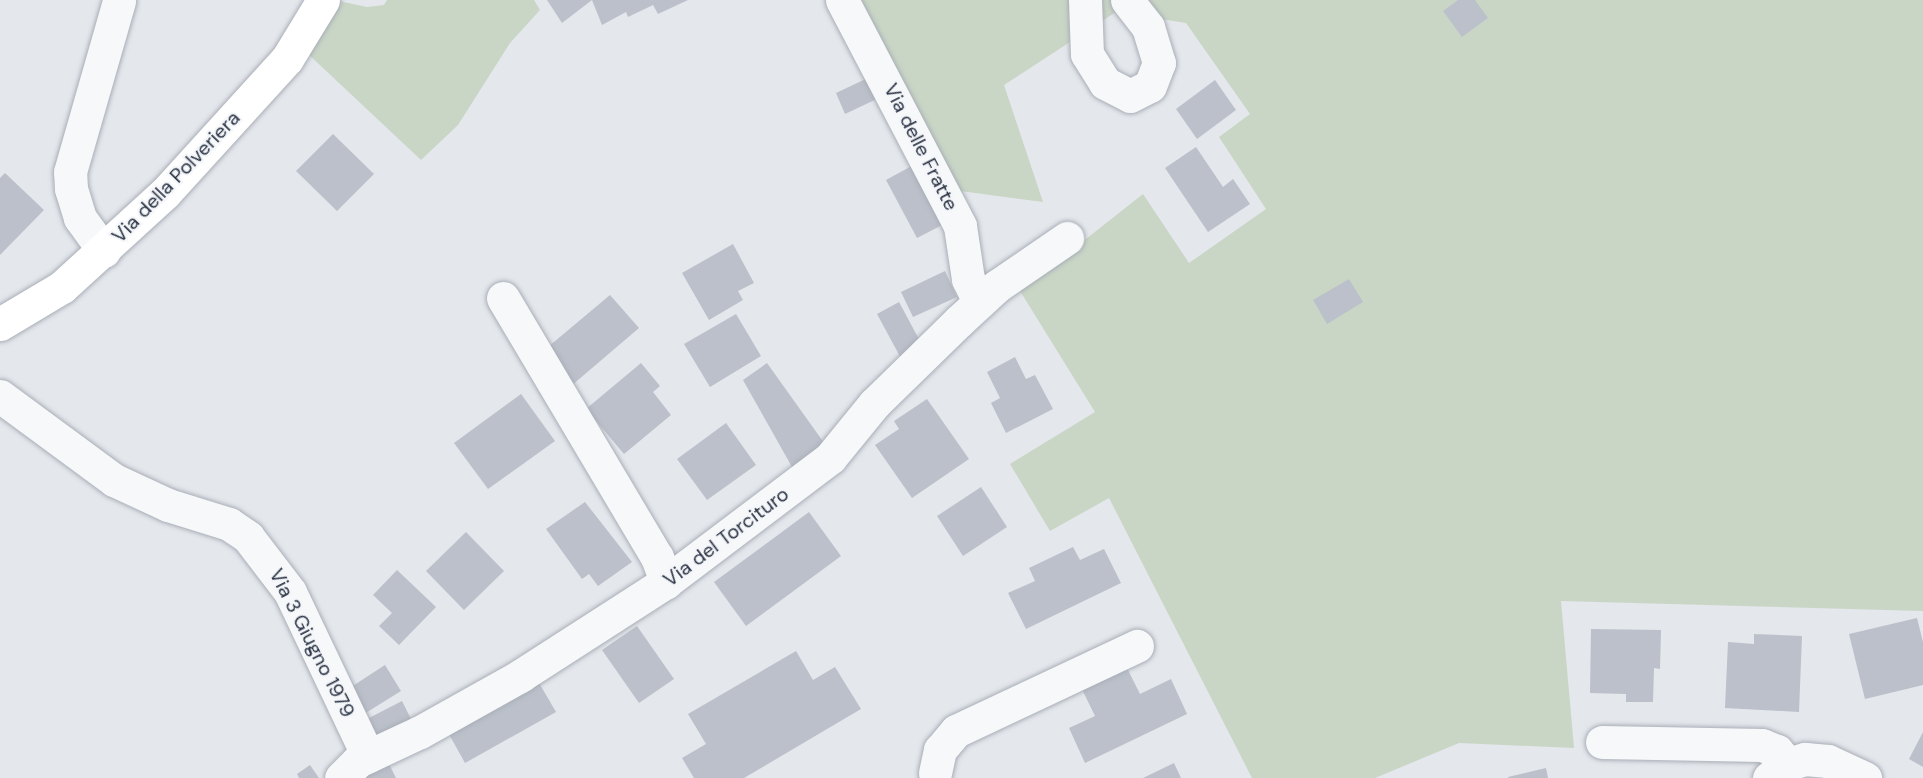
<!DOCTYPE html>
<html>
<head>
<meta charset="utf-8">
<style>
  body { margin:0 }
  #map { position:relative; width:1923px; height:778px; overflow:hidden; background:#e4e7ec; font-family:"DM Sans",sans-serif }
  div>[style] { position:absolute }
  .green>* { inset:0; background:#c9d6c5 }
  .building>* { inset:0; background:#bbc0ca }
  .roads { filter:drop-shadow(0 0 2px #a9aeb7) drop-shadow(0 0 2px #a9aeb7) }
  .minor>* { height:33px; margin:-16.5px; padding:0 16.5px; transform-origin:16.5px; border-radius:16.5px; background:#f7f8fa }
  .major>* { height:33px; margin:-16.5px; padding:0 16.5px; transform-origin:16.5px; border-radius:16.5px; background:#fff }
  span { translate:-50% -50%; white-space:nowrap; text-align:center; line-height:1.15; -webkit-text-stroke:4.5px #f4f6f9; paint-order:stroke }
  .street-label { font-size:20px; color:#2b3445 }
</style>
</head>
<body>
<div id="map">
  <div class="green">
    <i style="clip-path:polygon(334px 0,367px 7px,384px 5px,387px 0,534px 0,540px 10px,510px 43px,458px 125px,421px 160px,306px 52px)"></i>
    <i style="clip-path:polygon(851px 0,1923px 0,1923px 611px,1561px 601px,1574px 748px,1459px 743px,1375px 778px,1252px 778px,1109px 498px,1050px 531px,1010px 464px,1095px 412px,1020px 291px,1143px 194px,1189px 263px,1266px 209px,1219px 137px,1250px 114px,1186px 23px,1116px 12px,1004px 85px,1043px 202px,953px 190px)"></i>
  </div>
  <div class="building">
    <i style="clip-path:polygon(547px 0,688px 0,658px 14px,653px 5px,628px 17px,626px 12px,602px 25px,592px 0,562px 23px)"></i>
    <i style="clip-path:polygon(1458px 0,1475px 0,1488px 18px,1462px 37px,1443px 11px)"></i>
    <i style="clip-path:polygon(872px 76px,881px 97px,845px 114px,836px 93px)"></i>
    <i style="clip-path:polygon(1215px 80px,1236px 110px,1197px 139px,1176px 109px)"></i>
    <i style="clip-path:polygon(333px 134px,374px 174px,337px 211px,296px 171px)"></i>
    <i style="clip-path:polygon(1196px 147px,1223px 187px,1233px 179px,1250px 204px,1208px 232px,1165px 168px)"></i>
    <i style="clip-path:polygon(917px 163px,948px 222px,917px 238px,886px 180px)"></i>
    <i style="clip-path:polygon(5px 173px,44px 210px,0 255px,0 178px)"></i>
    <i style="clip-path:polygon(733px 244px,754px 283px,738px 291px,743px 300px,709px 320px,682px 273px)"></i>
    <i style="clip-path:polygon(945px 271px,957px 297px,913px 317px,901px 292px)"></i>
    <i style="clip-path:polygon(1349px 279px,1363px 302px,1327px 324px,1313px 300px)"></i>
    <i style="clip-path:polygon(610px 295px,639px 328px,571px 386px,542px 352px)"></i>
    <i style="clip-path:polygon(899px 302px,921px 343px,903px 362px,877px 314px)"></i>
    <i style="clip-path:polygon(736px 314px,761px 356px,710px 387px,684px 344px)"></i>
    <i style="clip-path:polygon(1015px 357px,1026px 379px,1035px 375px,1053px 409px,1006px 433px,991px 403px,1000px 398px,987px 372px)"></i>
    <i style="clip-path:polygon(641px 363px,660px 386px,653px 392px,671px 415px,624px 454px,586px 409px)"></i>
    <i style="clip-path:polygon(767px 363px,827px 447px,796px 474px,743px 380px)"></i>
    <i style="clip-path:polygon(521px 394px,555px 441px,488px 489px,454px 443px)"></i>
    <i style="clip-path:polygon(927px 399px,969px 459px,912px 498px,875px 445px,899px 429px,894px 421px)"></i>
    <i style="clip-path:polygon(726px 423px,756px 465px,707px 500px,677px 459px)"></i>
    <i style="clip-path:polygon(981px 487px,1007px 527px,963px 556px,937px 516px)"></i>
    <i style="clip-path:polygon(585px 502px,632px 562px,598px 586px,589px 574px,582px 579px,546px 529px)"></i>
    <i style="clip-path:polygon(809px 512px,841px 556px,746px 626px,714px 582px)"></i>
    <i style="clip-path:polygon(466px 532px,504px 571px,464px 610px,426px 571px)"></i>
    <i style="clip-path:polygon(1073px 547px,1080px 560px,1104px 549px,1121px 583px,1026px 629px,1008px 593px,1035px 581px,1029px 568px)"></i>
    <i style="clip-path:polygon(397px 570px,436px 607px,399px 645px,379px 626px,392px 613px,373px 595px)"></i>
    <i style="clip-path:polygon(1917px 618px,1923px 642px,1923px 685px,1865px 699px,1849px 634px)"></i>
    <i style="clip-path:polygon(637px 626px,674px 679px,639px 703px,602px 650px)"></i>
    <i style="clip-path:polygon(1591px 629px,1661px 630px,1660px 669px,1654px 668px,1653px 702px,1626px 702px,1626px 694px,1590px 693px)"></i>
    <i style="clip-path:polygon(1754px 634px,1802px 636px,1799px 712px,1725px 708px,1728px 642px,1754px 644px)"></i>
    <i style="clip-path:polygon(796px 651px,813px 680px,835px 667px,861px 709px,744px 778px,694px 778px,682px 758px,706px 744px,688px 714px)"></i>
    <i style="clip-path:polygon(1122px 658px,1140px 694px,1171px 679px,1187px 714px,1085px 763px,1069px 728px,1095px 716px,1077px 679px)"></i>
    <i style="clip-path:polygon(385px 665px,401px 691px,364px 714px,348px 689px)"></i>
    <i style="clip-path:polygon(535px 676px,556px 712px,465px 763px,445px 727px)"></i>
    <i style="clip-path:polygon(402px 701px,414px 725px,379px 743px,367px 719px)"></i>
    <i style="clip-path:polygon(1923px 732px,1923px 767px,1909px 759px)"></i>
    <i style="clip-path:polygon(387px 760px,396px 778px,358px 778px)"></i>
    <i style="clip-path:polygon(1174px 763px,1181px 778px,1143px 778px)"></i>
    <i style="clip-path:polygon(310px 765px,319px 778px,299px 778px,297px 774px)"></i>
    <i style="clip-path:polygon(1546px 768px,1548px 778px,1508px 778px,1508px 777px)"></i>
  </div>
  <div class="roads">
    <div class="minor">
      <i style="left:842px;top:0;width:255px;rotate:62.4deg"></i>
      <i style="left:960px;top:226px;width:54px;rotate:81.4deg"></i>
      <i style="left:968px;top:279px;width:25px;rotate:64deg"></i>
      <i style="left:1085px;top:0;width:54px;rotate:87.9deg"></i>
      <i style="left:1087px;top:54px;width:34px;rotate:58deg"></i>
      <i style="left:1105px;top:83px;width:28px;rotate:27deg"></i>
      <i style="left:1130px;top:96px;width:22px;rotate:-27deg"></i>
      <i style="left:1150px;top:86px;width:25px;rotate:-69deg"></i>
      <i style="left:1159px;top:63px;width:38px;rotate:-107deg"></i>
      <i style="left:1148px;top:27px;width:34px;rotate:-128deg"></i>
      <i style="left:104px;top:251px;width:41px;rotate:-126deg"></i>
      <i style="left:80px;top:218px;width:30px;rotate:-107deg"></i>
      <i style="left:71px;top:189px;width:17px;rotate:-93deg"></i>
      <i style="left:70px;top:172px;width:178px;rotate:-74deg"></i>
      <i style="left:503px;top:298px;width:301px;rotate:59.3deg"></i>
      <i style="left:657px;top:557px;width:27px;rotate:70deg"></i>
      <i style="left:0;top:396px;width:142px;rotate:36.4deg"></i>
      <i style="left:114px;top:480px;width:60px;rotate:24.8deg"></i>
      <i style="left:168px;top:505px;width:64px;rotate:17.3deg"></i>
      <i style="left:229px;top:524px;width:23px;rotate:34deg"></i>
      <i style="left:248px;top:537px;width:69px;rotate:52.6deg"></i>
      <i style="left:290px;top:592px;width:182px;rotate:64.6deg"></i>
      <i style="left:1602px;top:742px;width:160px;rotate:1.1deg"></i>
      <i style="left:1762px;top:745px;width:16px;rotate:22deg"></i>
      <i style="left:1777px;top:751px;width:17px;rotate:50deg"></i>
      <i style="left:935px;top:773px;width:24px;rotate:-78deg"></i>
      <i style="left:940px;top:750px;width:25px;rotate:-50deg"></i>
      <i style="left:956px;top:731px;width:200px;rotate:-25.2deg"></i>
      <i style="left:341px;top:778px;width:24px;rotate:-45deg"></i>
      <i style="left:358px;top:761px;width:68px;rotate:-25.1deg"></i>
      <i style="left:420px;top:732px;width:115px;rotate:-29.2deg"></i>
      <i style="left:520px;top:676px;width:174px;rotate:-32.8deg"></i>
      <i style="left:666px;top:582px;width:206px;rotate:-37.1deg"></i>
      <i style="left:830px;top:458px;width:70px;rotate:-50.8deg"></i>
      <i style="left:874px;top:404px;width:119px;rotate:-44.3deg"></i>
      <i style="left:959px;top:321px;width:52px;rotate:-42.6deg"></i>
      <i style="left:997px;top:286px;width:85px;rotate:-34.4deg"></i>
      <i style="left:1769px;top:778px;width:21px;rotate:-39deg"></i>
      <i style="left:1785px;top:765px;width:21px;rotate:-17deg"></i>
      <i style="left:1805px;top:759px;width:23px;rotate:5deg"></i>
      <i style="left:1828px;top:761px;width:41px;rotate:24.7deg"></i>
    </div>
    <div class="major">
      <i style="left:0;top:324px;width:72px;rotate:-30.8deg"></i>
      <i style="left:62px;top:287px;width:139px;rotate:-42.4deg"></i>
      <i style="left:165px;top:193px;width:181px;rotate:-47.7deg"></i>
      <i style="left:287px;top:59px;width:69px;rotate:-58.6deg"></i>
    </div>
  </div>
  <div class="street-label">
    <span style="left:921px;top:147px;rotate:63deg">Via delle Fratte</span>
    <span style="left:176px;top:177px;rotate:-46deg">Via della Polveriera</span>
    <span style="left:726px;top:537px;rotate:-37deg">Via del Torcituro</span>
    <span style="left:312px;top:643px;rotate:63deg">Via 3 Giugno 1979</span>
  </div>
</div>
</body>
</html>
